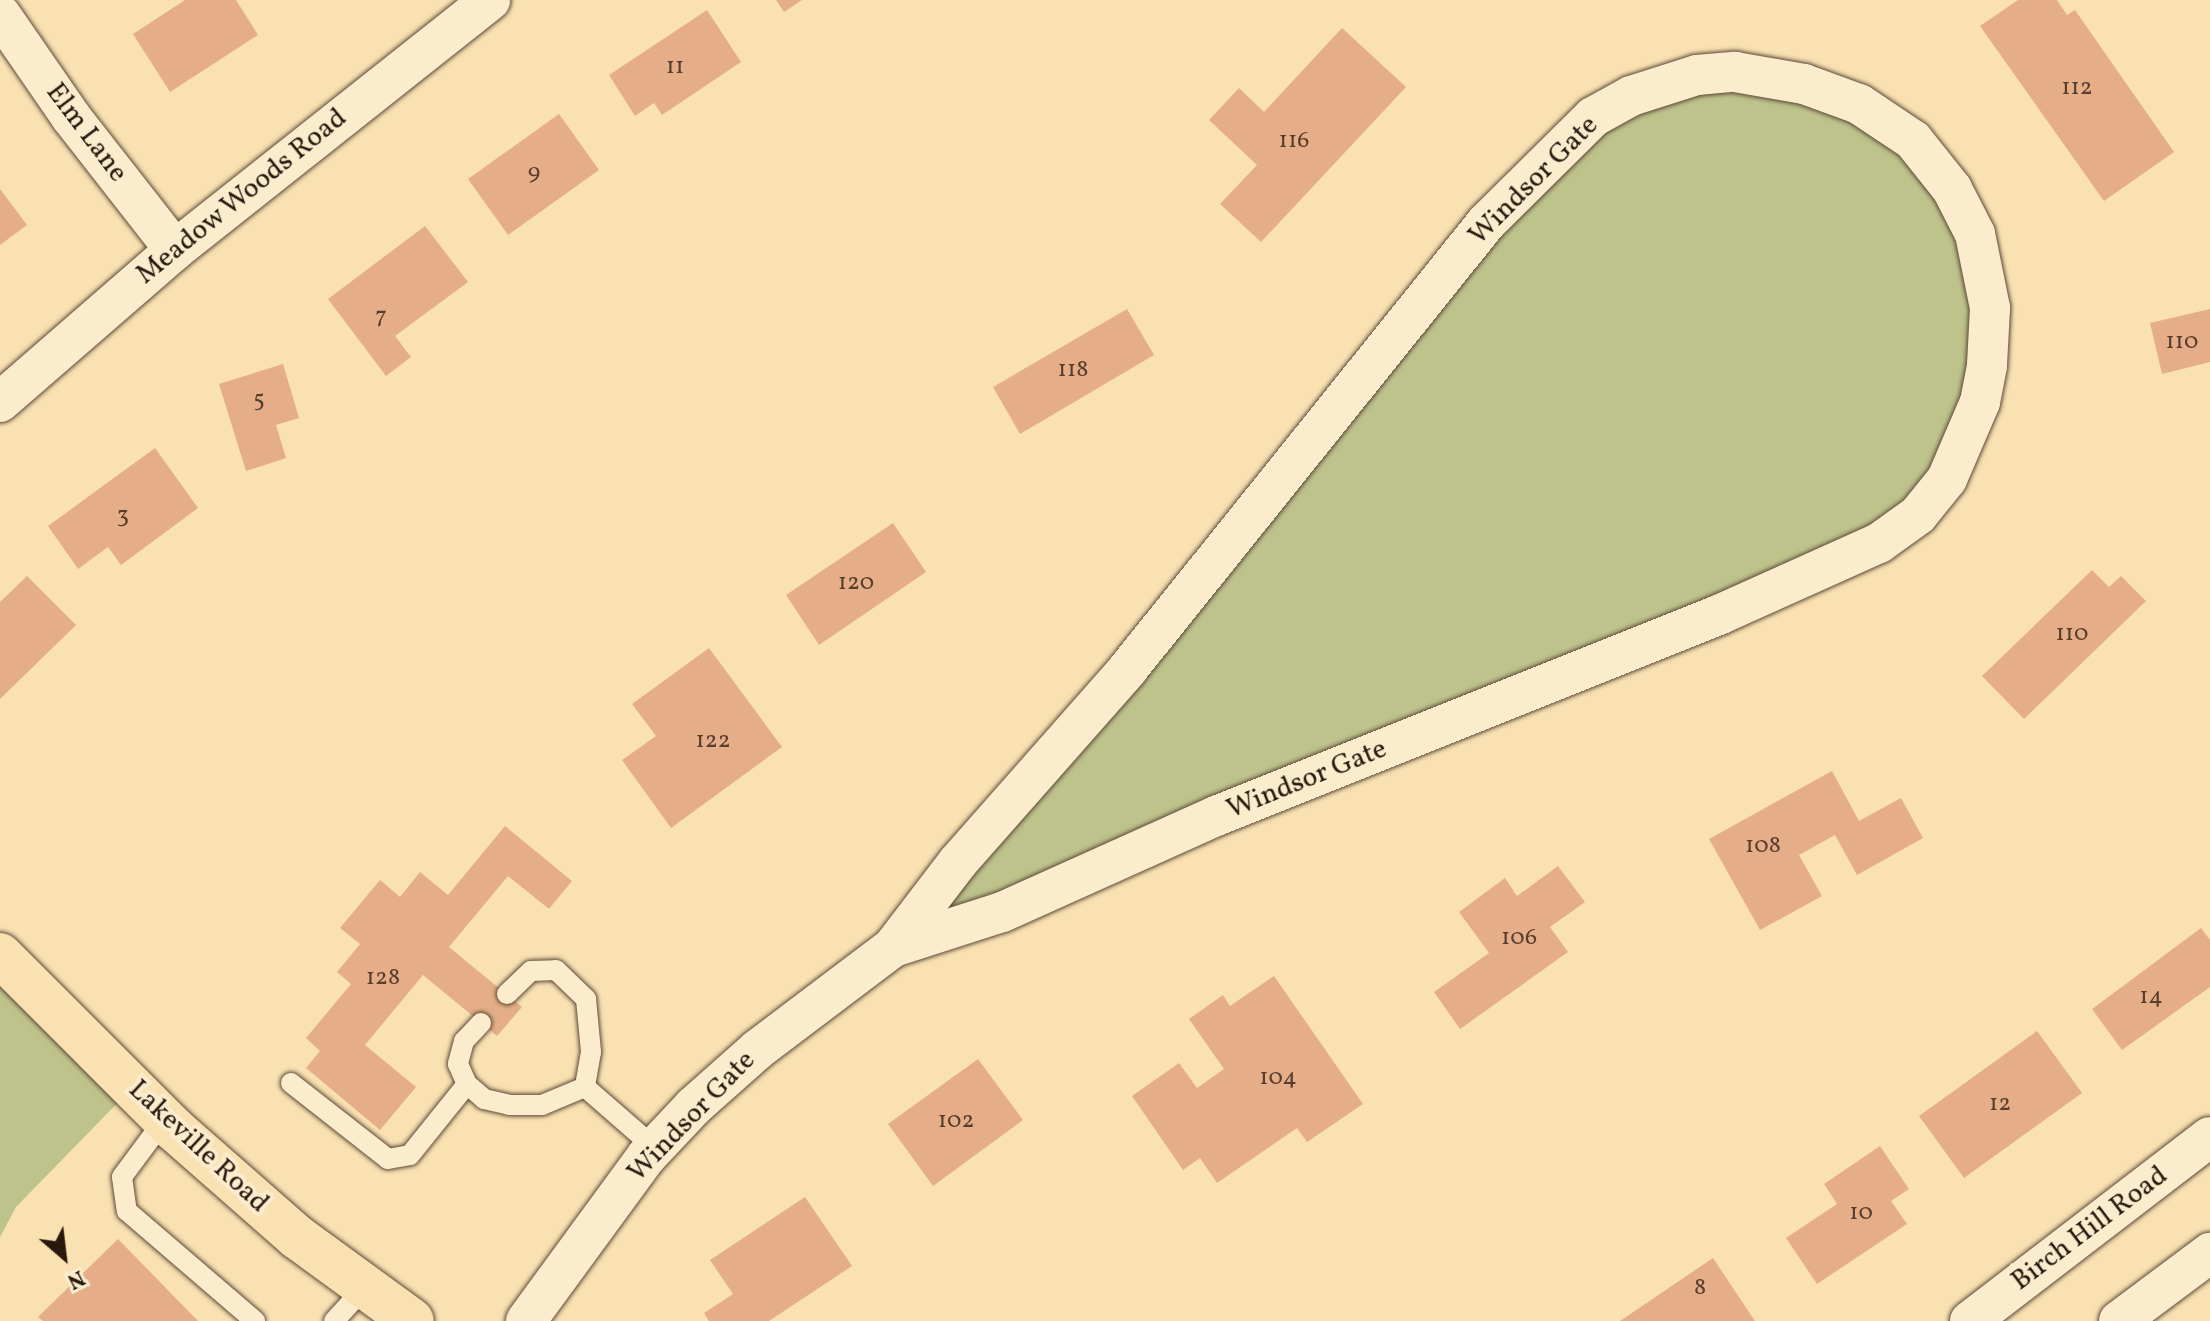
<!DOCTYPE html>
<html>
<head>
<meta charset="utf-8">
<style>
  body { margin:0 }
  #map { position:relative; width:2210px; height:1321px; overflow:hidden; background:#f9e1b2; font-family:Vollkorn,serif }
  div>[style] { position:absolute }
  .green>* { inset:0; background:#bec38c }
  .building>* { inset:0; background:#e5ae88 }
  .roads { filter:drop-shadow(0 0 2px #5e4a38) drop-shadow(0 0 2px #5e4a38) }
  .lane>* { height:20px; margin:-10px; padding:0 10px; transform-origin:10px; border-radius:10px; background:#fbeccd }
  .street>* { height:40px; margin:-20px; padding:0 20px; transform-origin:20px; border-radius:20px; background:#fbeccd }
  .primary>* { height:44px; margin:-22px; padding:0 22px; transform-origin:22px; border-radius:22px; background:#f9e1b2 }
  span { translate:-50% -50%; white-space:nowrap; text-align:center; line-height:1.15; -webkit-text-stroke:8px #fbeccd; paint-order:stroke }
  .number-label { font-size:24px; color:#593e2d }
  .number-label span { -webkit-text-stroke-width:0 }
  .street-label { font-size:28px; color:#2a180f }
  .north { position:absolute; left:24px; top:1217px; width:80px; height:80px; -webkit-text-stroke:6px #fbeccd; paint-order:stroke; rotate:152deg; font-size:22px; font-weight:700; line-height:32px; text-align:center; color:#2a180f }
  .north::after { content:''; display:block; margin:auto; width:28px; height:36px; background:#2a180f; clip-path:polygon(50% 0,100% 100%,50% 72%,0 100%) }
</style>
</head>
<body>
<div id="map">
  <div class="green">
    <i style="clip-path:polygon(1804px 84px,1952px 189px,1987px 366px,1918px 515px,893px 947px,1486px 223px,1631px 96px)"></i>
    <i style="clip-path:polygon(0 955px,133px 1087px,16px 1207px,0 1237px)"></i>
  </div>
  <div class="building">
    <i style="clip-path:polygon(185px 0,236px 0,258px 35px,170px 92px,133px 34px)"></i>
    <i style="clip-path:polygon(776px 0,802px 0,784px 12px)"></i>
    <i style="clip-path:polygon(2018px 0,2057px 0,2067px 15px,2075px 10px,2174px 152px,2104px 201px,1980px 26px)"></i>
    <i style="clip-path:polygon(707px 10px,741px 62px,662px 115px,654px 103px,635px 116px,609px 75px)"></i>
    <i style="clip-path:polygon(1342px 28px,1406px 87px,1261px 242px,1220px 204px,1257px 165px,1209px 120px,1239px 88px,1264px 112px)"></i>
    <i style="clip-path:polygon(559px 114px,599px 170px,508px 235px,468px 179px)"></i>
    <i style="clip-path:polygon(0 189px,27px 225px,0 245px)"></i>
    <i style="clip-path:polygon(425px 226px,468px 282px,395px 336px,411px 357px,386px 376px,328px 299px)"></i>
    <i style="clip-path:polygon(1127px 309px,1154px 355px,1020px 434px,993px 387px)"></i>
    <i style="clip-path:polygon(2210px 309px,2210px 362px,2162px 374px,2150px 323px)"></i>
    <i style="clip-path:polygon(283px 364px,299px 418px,276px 425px,286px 458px,246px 471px,219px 384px)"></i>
    <i style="clip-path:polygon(155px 448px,198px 508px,121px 565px,108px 547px,78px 569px,48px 526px)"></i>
    <i style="clip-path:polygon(893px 523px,926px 572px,819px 645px,786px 595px)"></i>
    <i style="clip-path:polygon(2092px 570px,2109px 587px,2121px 576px,2146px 601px,2024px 719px,1982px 676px)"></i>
    <i style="clip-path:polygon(27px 576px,76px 625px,0 699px,0 602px)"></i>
    <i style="clip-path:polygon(709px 648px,782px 747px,671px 828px,622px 760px,656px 736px,632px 704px)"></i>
    <i style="clip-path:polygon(1832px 771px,1859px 821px,1901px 798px,1923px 838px,1857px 875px,1835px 835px,1799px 855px,1822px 896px,1760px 930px,1709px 839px)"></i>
    <i style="clip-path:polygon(505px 826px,572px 881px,549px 909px,508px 876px,449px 947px,522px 1007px,497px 1036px,423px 975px,365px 1045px,416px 1087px,380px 1130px,306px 1068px,320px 1051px,306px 1038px,351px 984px,337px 972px,360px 944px,340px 928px,380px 880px,400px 897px,420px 872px,448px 895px)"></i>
    <i style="clip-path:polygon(1558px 866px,1585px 902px,1550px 927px,1568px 952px,1460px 1029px,1434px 992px,1489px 953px,1459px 912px,1505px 878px,1517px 896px)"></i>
    <i style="clip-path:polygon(2201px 928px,2210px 940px,2210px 987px,2122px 1050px,2092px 1009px)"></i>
    <i style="clip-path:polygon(1274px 976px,1363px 1104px,1307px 1142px,1297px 1128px,1217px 1183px,1200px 1158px,1183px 1170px,1132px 1096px,1179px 1063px,1197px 1088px,1224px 1069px,1189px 1019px,1223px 995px,1230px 1006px)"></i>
    <i style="clip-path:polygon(2037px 1031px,2082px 1093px,1964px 1178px,1919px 1116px)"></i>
    <i style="clip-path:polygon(978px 1059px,1023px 1120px,933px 1186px,888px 1124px)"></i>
    <i style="clip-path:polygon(1880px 1146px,1909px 1189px,1891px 1201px,1907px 1224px,1817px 1284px,1786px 1238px,1837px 1204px,1824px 1184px)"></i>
    <i style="clip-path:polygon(805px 1197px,852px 1266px,769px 1321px,709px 1321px,704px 1313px,733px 1294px,710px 1260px)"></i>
    <i style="clip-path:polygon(118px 1239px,198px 1321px,43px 1321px,38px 1317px)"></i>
    <i style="clip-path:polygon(1713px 1258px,1755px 1321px,1620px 1321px)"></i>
  </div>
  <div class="roads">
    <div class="lane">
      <i style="left:507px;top:994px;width:33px;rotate:-44deg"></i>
      <i style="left:531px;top:971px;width:25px;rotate:-2deg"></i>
      <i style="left:556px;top:970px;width:42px;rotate:44deg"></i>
      <i style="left:586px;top:999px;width:53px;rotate:84.6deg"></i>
      <i style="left:591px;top:1052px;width:36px;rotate:100deg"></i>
      <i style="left:585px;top:1087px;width:93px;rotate:41.1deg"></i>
      <i style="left:481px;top:1023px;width:25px;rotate:133deg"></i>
      <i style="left:464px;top:1041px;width:24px;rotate:105deg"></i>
      <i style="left:458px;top:1064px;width:22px;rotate:66deg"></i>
      <i style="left:467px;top:1084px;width:23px;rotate:41deg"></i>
      <i style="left:484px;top:1099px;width:26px;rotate:13deg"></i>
      <i style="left:509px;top:1105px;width:33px"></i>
      <i style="left:542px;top:1105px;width:47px;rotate:-22.7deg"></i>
      <i style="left:291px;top:1083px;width:123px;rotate:38.1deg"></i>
      <i style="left:388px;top:1159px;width:22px;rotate:-10deg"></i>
      <i style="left:410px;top:1155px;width:91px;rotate:-51.2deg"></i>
      <i style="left:165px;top:1119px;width:72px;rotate:126.6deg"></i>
      <i style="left:122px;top:1177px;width:34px;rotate:82deg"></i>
      <i style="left:127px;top:1211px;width:169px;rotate:40.7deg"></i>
      <i style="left:334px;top:1321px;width:46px;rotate:-47.6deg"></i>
    </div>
    <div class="street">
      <i style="left:0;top:14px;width:125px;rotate:55.4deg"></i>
      <i style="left:71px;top:117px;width:169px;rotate:52deg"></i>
      <i style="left:1735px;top:72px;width:70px;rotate:9.9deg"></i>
      <i style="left:1804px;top:84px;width:59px;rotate:20deg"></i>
      <i style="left:1859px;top:104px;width:65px;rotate:33.7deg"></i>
      <i style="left:1913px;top:140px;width:63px;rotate:51.5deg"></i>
      <i style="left:1952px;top:189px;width:51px;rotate:62.9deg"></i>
      <i style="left:1975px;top:234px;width:76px;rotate:78.5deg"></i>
      <i style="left:1990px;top:308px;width:58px;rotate:93deg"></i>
      <i style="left:1987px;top:366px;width:37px;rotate:101deg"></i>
      <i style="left:1980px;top:402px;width:84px;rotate:113.2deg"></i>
      <i style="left:1947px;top:479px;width:46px;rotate:128.9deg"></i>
      <i style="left:1918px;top:515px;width:48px;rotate:144.3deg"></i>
      <i style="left:1879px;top:543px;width:173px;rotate:155.8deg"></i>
      <i style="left:1721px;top:614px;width:544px;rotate:158.2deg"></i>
      <i style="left:1216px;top:816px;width:235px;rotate:155.8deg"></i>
      <i style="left:1002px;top:912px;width:114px;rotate:162.2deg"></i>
      <i style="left:893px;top:947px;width:107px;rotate:-52.6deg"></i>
      <i style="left:958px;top:862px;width:256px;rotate:-48.6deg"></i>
      <i style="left:1127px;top:670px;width:573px;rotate:-51.23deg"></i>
      <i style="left:1486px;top:223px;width:151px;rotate:-44.7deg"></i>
      <i style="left:1593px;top:117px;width:43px;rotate:-28.9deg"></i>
      <i style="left:1631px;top:96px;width:69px;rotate:-17.7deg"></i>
      <i style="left:1697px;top:75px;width:38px;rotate:-5deg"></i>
      <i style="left:0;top:402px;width:232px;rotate:-41deg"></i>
      <i style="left:175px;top:250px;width:402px;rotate:-38.4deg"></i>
      <i style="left:526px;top:1321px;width:203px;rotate:-53.8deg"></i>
      <i style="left:646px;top:1157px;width:70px;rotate:-46.7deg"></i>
      <i style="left:694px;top:1106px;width:84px;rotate:-41.6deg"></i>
      <i style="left:757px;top:1050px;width:171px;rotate:-37.1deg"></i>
      <i style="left:1970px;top:1321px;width:302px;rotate:-37.5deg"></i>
      <i style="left:2119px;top:1321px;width:114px;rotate:-36.8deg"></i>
    </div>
    <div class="primary">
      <i style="left:0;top:955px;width:246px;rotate:45deg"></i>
      <i style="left:174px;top:1129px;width:164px;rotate:41.3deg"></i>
      <i style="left:297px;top:1237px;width:142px;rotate:36.1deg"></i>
    </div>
  </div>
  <div class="number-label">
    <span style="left:675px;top:68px">11</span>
    <span style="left:2077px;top:89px">112</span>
    <span style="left:1294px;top:142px">116</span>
    <span style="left:534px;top:174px">9</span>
    <span style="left:381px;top:318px">7</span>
    <span style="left:2182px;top:343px">110</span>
    <span style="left:1073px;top:371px">118</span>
    <span style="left:259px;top:401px">5</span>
    <span style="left:123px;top:517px">3</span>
    <span style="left:856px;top:584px">120</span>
    <span style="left:2072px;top:635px">110</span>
    <span style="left:713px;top:742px">122</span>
    <span style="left:1763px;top:847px">108</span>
    <span style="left:1519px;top:939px">106</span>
    <span style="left:383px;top:979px">128</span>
    <span style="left:2151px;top:998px">14</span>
    <span style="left:1278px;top:1079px">104</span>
    <span style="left:2000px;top:1105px">12</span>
    <span style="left:956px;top:1122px">102</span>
    <span style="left:1861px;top:1214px">10</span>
    <span style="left:1700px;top:1289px">8</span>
  </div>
  <div class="street-label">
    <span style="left:86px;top:133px;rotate:53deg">Elm Lane</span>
    <span style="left:1534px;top:181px;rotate:-45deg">Windsor Gate</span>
    <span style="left:242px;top:197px;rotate:-39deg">Meadow Woods Road</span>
    <span style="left:1307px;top:780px;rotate:-22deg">Windsor Gate</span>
    <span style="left:692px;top:1117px;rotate:-46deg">Windsor Gate</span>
    <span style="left:198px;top:1147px;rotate:43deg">Lakeville Road</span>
    <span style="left:2090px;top:1229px;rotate:-37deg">Birch Hill Road</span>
  </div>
  <div class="north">N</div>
</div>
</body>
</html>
